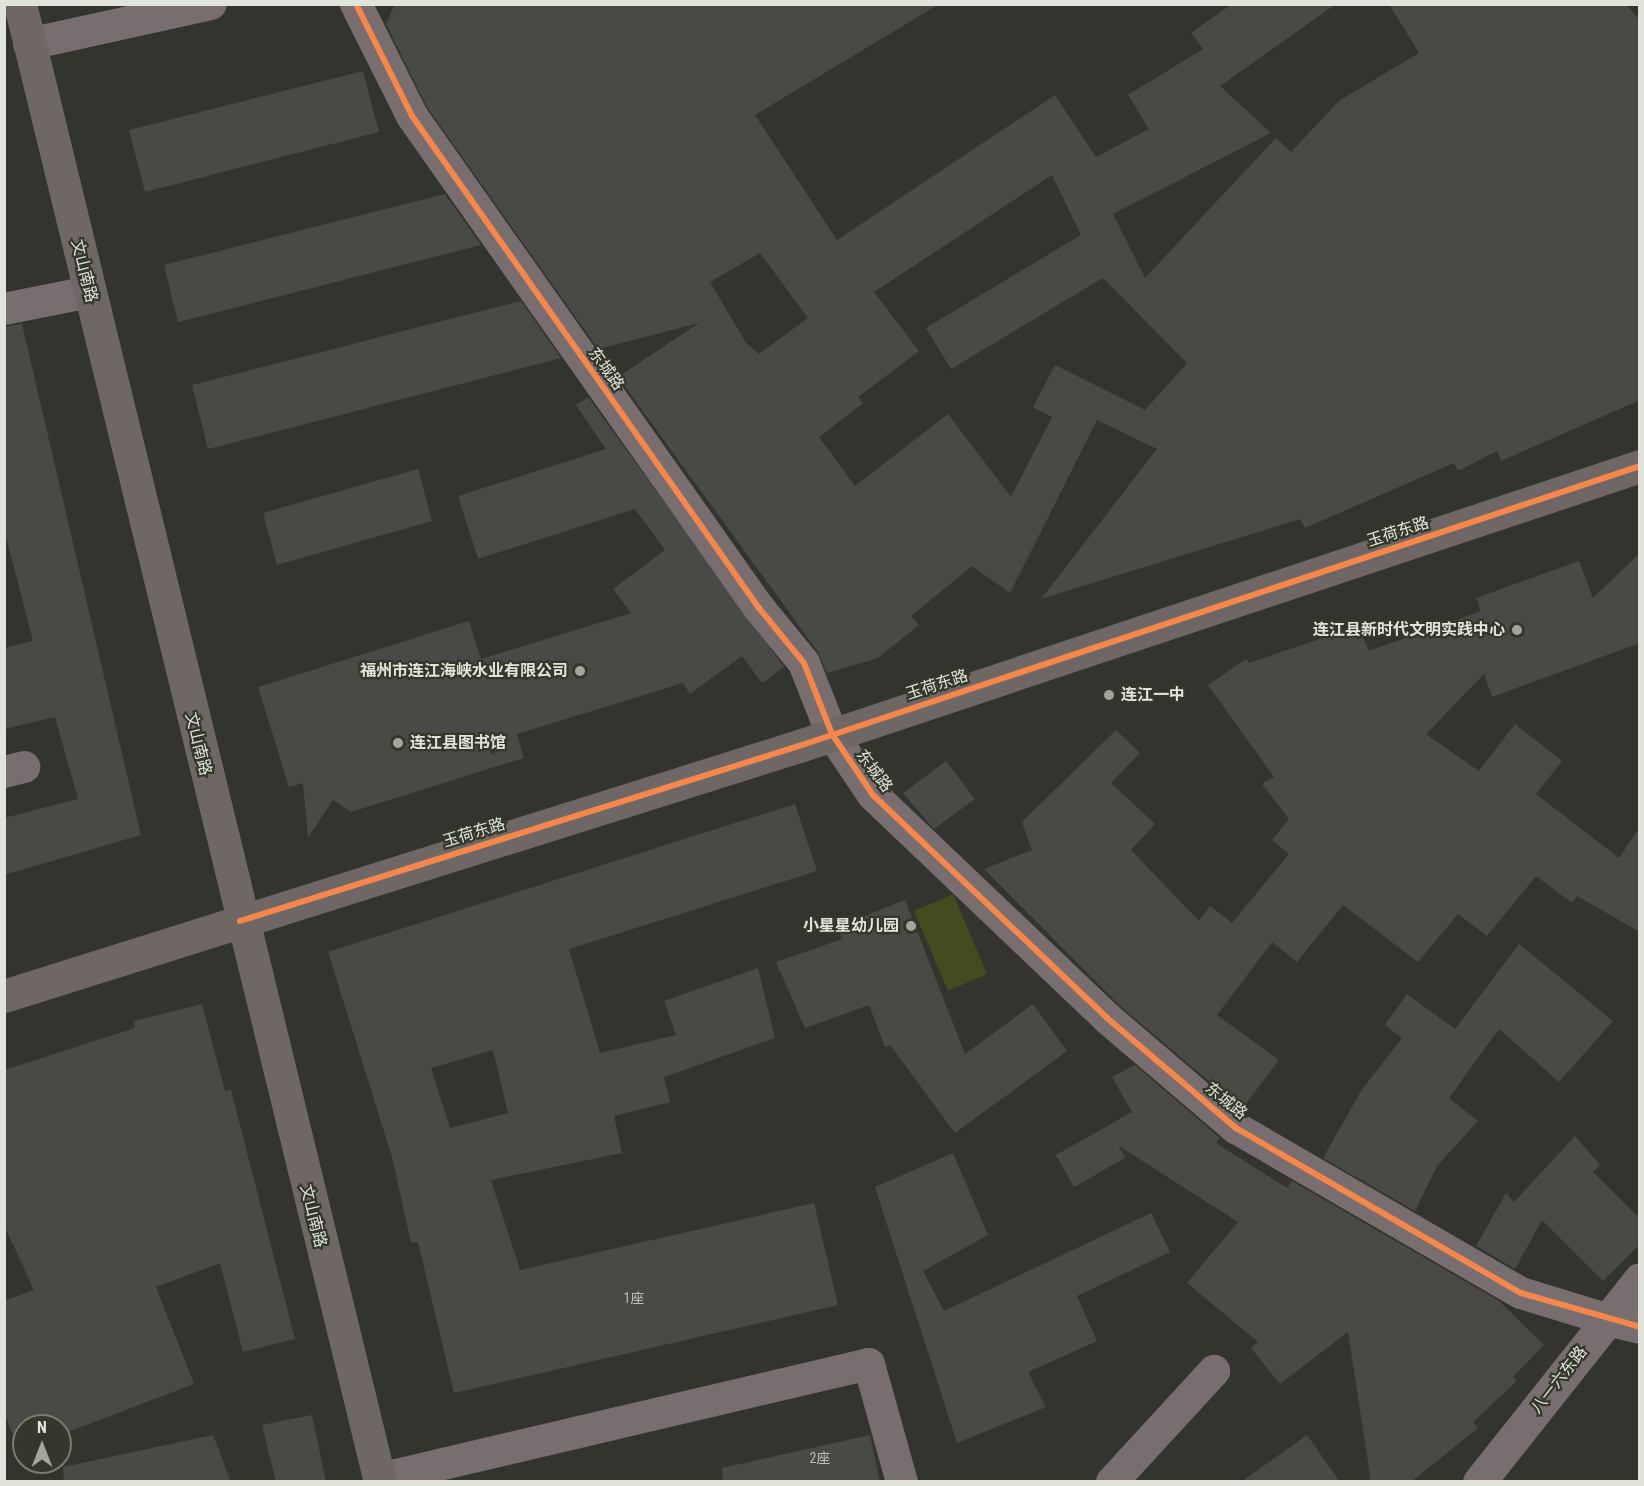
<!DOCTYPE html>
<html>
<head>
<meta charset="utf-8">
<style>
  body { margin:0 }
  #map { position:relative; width:1644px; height:1486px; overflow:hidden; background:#33342e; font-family:"Roboto Condensed","Noto Sans SC",sans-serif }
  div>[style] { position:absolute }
  .green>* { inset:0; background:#434c1e }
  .building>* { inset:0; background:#494a45 }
  .minor>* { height:32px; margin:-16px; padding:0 16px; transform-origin:16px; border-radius:16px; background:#786d6f }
  .tertiary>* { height:33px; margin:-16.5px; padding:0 16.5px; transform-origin:16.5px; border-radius:16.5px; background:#786d6f }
  .secondary>* { height:33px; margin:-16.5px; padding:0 16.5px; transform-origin:16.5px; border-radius:16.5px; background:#6f6766 }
  .cycleway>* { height:6px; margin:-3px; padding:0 3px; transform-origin:3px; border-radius:3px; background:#f5874c }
  .dots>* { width:16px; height:16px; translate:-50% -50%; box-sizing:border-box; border:3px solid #34382a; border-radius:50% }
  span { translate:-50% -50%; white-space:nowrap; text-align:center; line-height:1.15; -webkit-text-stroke:4.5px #34382a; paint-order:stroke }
  .number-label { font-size:14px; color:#bbbeb6 }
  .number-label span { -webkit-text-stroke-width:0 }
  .street-label { font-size:16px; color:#e1e4db }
  .poi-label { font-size:16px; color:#e1e4db; font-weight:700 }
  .right { translate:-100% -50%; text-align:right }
  .left { translate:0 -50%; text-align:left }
  .frame { position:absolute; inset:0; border:6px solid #e1e4db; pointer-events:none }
  .north { position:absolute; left:12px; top:1414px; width:60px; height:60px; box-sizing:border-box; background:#34382a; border:2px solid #797d71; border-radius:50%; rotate:0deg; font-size:16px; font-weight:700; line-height:24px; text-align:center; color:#e1e4db }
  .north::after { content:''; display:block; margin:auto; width:21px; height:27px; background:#a4a69e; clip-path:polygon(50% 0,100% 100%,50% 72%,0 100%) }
</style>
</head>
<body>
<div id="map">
  <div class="green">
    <i style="clip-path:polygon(953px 894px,987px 974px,948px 991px,914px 911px)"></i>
  </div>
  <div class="building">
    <i style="clip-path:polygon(evenodd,395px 4px,939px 4px,755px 115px,837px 240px,1055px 95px,1096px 157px,1149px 129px,1128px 95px,1203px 49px,1191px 33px,1232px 4px,1336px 4px,1220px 86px,1271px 133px,1113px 214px,1145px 278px,1276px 138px,1291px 152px,1339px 101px,1419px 53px,1389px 4px,1626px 4px,1640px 21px,1640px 400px,1501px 461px,1497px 451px,1458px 471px,1454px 463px,1305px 528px,1300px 519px,1041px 599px,1157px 449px,1097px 420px,1010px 593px,972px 566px,911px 616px,919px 625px,878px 658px,827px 673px,818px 652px,618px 377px,699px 323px,598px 349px,427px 107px,386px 24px,395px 4px,1052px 175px,1081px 235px,926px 328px,951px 369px,1103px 278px,1187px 363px,1145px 410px,1055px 365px,1033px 407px,1052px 417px,1011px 497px,948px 414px,855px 486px,819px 437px,863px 403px,858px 397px,919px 351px,874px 292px,1052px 175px,395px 4px,760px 253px,808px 318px,759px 354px,746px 343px,710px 282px,760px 253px)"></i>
    <i style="clip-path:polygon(363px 71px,379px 132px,145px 192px,129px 130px)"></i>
    <i style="clip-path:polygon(445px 194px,481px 245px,178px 322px,164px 265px)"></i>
    <i style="clip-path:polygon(521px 301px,561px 358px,208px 449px,192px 385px)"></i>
    <i style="clip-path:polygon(22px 324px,141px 835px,4px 875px,4px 818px,78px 799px,55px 717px,4px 729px,4px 648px,33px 641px,4px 529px,4px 327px)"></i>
    <i style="clip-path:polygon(588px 397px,784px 667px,762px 683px,742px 656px,690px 694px,683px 683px,517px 734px,524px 758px,351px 812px,333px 800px,308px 838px,303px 783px,289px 787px,258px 687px,469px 621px,481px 659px,631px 613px,613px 589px,665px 550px,635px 509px,478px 559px,458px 496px,606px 449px,576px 405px)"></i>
    <i style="clip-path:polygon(418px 469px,432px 521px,277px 565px,263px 513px)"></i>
    <i style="clip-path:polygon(1640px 553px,1640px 643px,1492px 697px,1484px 674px,1426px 734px,1479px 771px,1515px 724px,1562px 761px,1536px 794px,1619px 858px,1640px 827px,1640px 932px,1577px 896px,1572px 903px,1536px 876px,1487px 936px,1458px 914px,1418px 962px,1343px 905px,1297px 962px,1272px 942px,1217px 1015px,1279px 1060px,1242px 1109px,1119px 1005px,984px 869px,1032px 850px,1022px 822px,1116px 730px,1140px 753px,1111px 783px,1155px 824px,1131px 850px,1199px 921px,1210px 906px,1232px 923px,1289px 854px,1272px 840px,1289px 819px,1262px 784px,1274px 777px,1208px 685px,1246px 659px,1249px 663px,1358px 626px,1369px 651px,1481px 611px,1476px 598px,1579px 561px,1593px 598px)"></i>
    <i style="clip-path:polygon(946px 761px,975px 799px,934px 829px,903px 793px)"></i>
    <i style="clip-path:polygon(evenodd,795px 804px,817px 871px,569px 949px,600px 1053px,676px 1035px,664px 1001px,758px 968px,775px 1038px,664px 1077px,670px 1102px,614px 1116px,622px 1153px,491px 1180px,520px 1270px,814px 1203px,838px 1305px,454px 1393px,418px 1242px,411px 1243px,392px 1157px,328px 952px,795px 804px,493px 1050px,508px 1113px,450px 1128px,431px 1068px,493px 1050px)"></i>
    <i style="clip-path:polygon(905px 900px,965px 1054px,1033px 1004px,1067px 1051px,955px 1133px,890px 1045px,885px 1047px,869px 1005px,805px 1028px,776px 962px,842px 939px,837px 927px)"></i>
    <i style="clip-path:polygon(1519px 944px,1613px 1021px,1559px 1082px,1499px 1029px,1449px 1098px,1478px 1121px,1437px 1166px,1415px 1211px,1323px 1158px,1361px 1091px,1402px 1038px,1385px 1025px,1407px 994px,1455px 1029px)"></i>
    <i style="clip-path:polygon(202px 1004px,225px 1091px,231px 1090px,295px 1339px,243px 1352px,220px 1263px,156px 1287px,194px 1384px,60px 1435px,60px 1426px,24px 1426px,24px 1449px,19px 1450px,4px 1412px,4px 1301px,34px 1290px,4px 1225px,4px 1070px,135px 1028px,134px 1021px)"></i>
    <i style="clip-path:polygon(1135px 1065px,1220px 1138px,1216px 1143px,1287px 1188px,1292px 1181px,1499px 1301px,1544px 1345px,1513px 1377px,1517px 1381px,1473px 1422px,1478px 1428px,1411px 1482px,1371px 1482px,1348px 1332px,1280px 1384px,1251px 1348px,1258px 1342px,1187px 1283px,1238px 1222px,1119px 1146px,1125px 1158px,1074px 1187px,1056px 1155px,1132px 1112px,1112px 1077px)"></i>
    <i style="clip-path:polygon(1575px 1136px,1600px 1165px,1593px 1172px,1640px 1219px,1640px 1244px,1603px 1281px,1542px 1220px,1515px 1269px,1476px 1246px,1506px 1193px,1514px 1202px)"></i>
    <i style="clip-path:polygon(953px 1153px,988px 1235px,923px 1271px,944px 1311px,1151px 1213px,1170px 1252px,1077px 1296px,1097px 1341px,1028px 1372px,1046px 1407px,957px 1443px,875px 1187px)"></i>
    <i style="clip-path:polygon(312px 1415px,326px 1482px,276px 1482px,262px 1425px)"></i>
    <i style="clip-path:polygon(213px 1435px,231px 1482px,64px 1482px,63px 1467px)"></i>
    <i style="clip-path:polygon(870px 1435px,880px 1482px,723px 1482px,722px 1468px)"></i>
    <i style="clip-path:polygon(1307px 1435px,1340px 1482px,1241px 1482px)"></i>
  </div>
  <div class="minor">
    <i style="left:356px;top:4px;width:125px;rotate:63.4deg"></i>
    <i style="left:412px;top:116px;width:602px;rotate:54.81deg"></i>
    <i style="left:759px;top:608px;width:71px;rotate:50.7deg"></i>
    <i style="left:804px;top:663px;width:76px;rotate:68.5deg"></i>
    <i style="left:832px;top:734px;width:73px;rotate:56.1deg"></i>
    <i style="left:873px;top:795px;width:323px;rotate:43.6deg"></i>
    <i style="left:1107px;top:1018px;width:170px;rotate:40.5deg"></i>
    <i style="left:1236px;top:1128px;width:329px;rotate:30.1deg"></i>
    <i style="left:1521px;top:1293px;width:89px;rotate:17deg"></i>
    <i style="left:29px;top:44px;width:186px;rotate:-12.4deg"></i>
    <i style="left:4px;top:309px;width:87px;rotate:-11.3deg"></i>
    <i style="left:4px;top:772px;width:21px;rotate:-14deg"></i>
    <i style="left:379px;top:1479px;width:503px;rotate:-13.21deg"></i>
    <i style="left:869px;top:1364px;width:123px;rotate:74.4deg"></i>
    <i style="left:1112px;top:1482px;width:151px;rotate:-47.4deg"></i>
  </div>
  <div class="tertiary">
    <i style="left:1606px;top:1319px;width:35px;rotate:13deg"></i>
    <i style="left:1479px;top:1482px;width:259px;rotate:-51.6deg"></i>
  </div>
  <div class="secondary">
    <i style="left:20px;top:4px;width:1521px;rotate:76.31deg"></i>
    <i style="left:4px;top:996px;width:833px;rotate:-17.46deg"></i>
    <i style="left:799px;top:746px;width:886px;rotate:-18.41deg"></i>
  </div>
  <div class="cycleway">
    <i style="left:356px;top:4px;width:125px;rotate:63.4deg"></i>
    <i style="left:412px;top:116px;width:602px;rotate:54.81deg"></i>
    <i style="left:759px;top:608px;width:71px;rotate:50.7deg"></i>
    <i style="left:804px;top:663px;width:76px;rotate:68.5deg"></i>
    <i style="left:832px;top:734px;width:73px;rotate:56.1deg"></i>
    <i style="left:873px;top:795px;width:323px;rotate:43.6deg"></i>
    <i style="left:1107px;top:1018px;width:170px;rotate:40.5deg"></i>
    <i style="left:1236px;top:1128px;width:329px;rotate:30.1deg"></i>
    <i style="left:1521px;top:1293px;width:124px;rotate:15.9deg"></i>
    <i style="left:240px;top:921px;width:586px;rotate:-17.38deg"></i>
    <i style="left:799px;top:746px;width:886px;rotate:-18.41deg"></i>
  </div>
  <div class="dots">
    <i style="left:1517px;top:630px;background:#a4a69e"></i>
    <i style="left:580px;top:671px;background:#a4a69e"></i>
    <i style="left:1109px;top:695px;background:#a4a69e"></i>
    <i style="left:398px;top:743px;background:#a4a69e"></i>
    <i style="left:911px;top:926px;background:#a4a69e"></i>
  </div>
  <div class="number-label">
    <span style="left:634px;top:1298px">1座</span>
    <span style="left:820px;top:1458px">2座</span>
  </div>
  <div class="street-label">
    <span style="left:84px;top:271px;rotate:76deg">文山南路</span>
    <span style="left:606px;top:369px;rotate:54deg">东城路</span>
    <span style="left:1398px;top:532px;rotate:-18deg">玉荷东路</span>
    <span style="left:937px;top:685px;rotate:-18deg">玉荷东路</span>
    <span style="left:198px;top:744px;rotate:76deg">文山南路</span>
    <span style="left:874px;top:771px;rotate:53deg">东城路</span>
    <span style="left:474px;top:833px;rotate:-17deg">玉荷东路</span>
    <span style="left:1226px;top:1101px;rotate:39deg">东城路</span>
    <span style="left:313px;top:1216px;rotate:76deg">文山南路</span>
    <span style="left:1559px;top:1380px;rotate:-52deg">八一六东路</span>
  </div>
  <div class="poi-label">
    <span class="right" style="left:1505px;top:630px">连江县新时代文明实践中心</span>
    <span class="right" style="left:568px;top:671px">福州市连江海峡水业有限公司</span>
    <span class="left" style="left:1121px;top:695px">连江一中</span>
    <span class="left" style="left:410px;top:743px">连江县图书馆</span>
    <span class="right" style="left:899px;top:926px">小星星幼儿园</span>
  </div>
  <div class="frame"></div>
  <div class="north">N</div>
</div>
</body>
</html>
